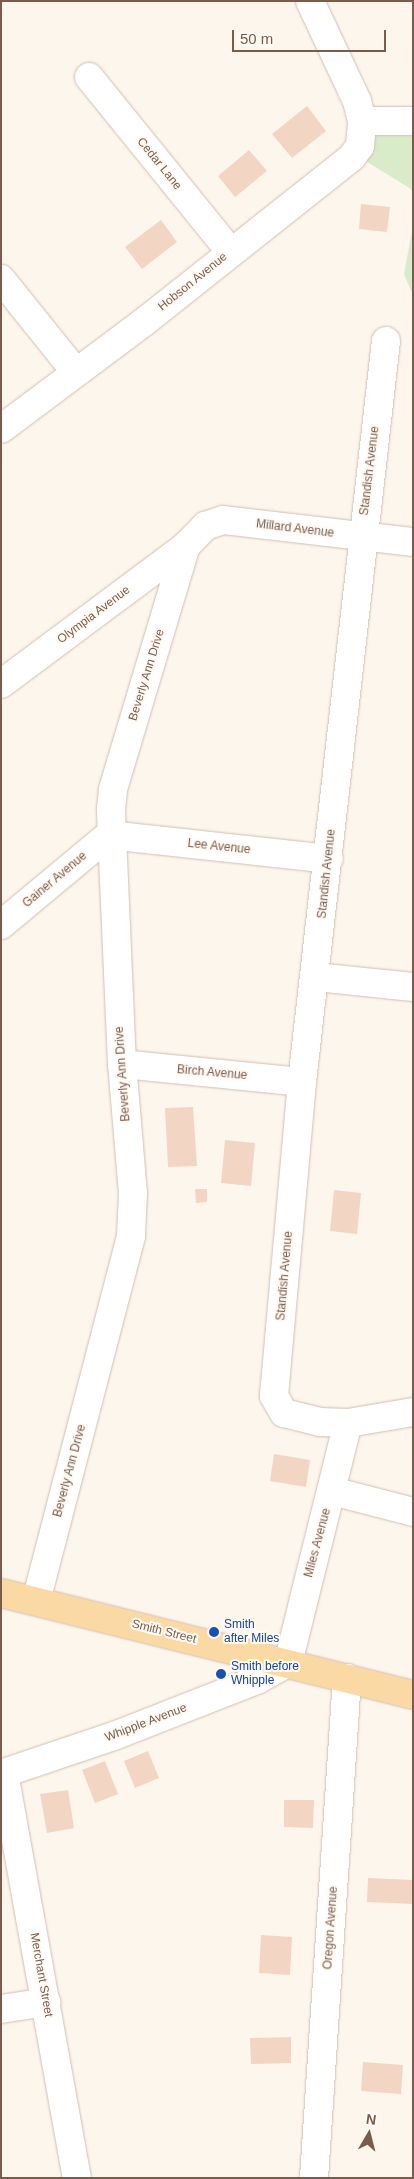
<!DOCTYPE html>
<html>
<head>
<meta charset="utf-8">
<style>
  body { margin:0 }
  #map { position:relative; width:414px; height:2179px; overflow:hidden; background:#fdf6ec; font-family:Arial,sans-serif }
  div>[style] { position:absolute }
  .green>* { inset:0; background:#d8ecc9 }
  .building>* { inset:0; background:#f3d5c3 }
  .roads { filter:drop-shadow(0 0 1px #d1beb0) drop-shadow(0 0 1px #d1beb0) }
  .minor>* { height:28px; margin:-14px; padding:0 14px; transform-origin:14px; border-radius:14px; background:#fff }
  .major>* { height:28px; margin:-14px; padding:0 14px; transform-origin:14px; border-radius:14px; background:#fbd9a5 }
  .dots>* { width:14px; height:14px; translate:-50% -50%; box-sizing:border-box; border:2px solid #fffaf3; border-radius:50% }
  span { translate:-50% -50%; white-space:nowrap; text-align:center; line-height:1.15; -webkit-text-stroke:4px #fffaf3; paint-order:stroke }
  .street-label { font-size:12px; color:#7a5c4d }
  .transit-label { font-size:12px; color:#164399 }
  .left { translate:0 -50%; text-align:left }
  .frame { position:absolute; inset:0; border:2px solid #7a5c4d; pointer-events:none }
  .north { position:absolute; left:344px; top:2109px; width:50px; height:50px; -webkit-text-stroke:4px #fffaf3; paint-order:stroke; rotate:8deg; font-size:14px; font-weight:700; line-height:20px; text-align:center; color:#7a5c4d }
  .north::after { content:''; display:block; margin:auto; width:18px; height:22px; background:#7a5c4d; clip-path:polygon(50% 0,100% 100%,50% 72%,0 100%) }
  .scale { position:absolute; left:232px; top:30px; width:154px; height:22px; box-sizing:border-box; border:2px solid #7a5c4d; border-top:0; padding-left:6px; font-size:15px; line-height:18px; white-space:nowrap; color:#7a5c4d; -webkit-text-stroke:4px #fffaf3; paint-order:stroke }
</style>
</head>
<body>
<div id="map">
  <div class="green">
    <i style="clip-path:polygon(413px 125px,413px 199px,411px 189px,356px 155px,362px 130px)"></i>
    <i style="clip-path:polygon(413px 226px,413px 295px,404px 274px)"></i>
  </div>
  <div class="building">
    <i style="clip-path:polygon(307px 106px,326px 131px,292px 158px,272px 134px)"></i>
    <i style="clip-path:polygon(249px 150px,267px 171px,235px 197px,218px 176px)"></i>
    <i style="clip-path:polygon(361px 204px,390px 207px,387px 232px,359px 229px)"></i>
    <i style="clip-path:polygon(161px 220px,177px 242px,142px 269px,125px 247px)"></i>
    <i style="clip-path:polygon(193px 1107px,197px 1166px,168px 1167px,165px 1108px)"></i>
    <i style="clip-path:polygon(225px 1140px,255px 1143px,251px 1186px,221px 1183px)"></i>
    <i style="clip-path:polygon(195px 1189px,207px 1189px,207px 1202px,196px 1203px)"></i>
    <i style="clip-path:polygon(334px 1190px,361px 1193px,357px 1234px,330px 1231px)"></i>
    <i style="clip-path:polygon(274px 1454px,310px 1460px,306px 1487px,270px 1481px)"></i>
    <i style="clip-path:polygon(148px 1751px,159px 1778px,135px 1788px,124px 1761px)"></i>
    <i style="clip-path:polygon(105px 1761px,118px 1794px,95px 1803px,82px 1770px)"></i>
    <i style="clip-path:polygon(68px 1790px,74px 1828px,47px 1833px,40px 1794px)"></i>
    <i style="clip-path:polygon(284px 1800px,314px 1800px,313px 1828px,284px 1827px)"></i>
    <i style="clip-path:polygon(368px 1878px,413px 1880px,413px 1904px,367px 1902px)"></i>
    <i style="clip-path:polygon(261px 1935px,292px 1937px,290px 1975px,259px 1973px)"></i>
    <i style="clip-path:polygon(291px 2037px,291px 2063px,251px 2064px,250px 2038px)"></i>
    <i style="clip-path:polygon(363px 2062px,403px 2065px,401px 2094px,361px 2091px)"></i>
  </div>
  <div class="roads">
    <div class="minor">
      <i style="left:89px;top:77px;width:224px;rotate:51deg"></i>
      <i style="left:362px;top:121px;width:51px"></i>
      <i style="left:1px;top:279px;width:118px;rotate:51.2deg"></i>
      <i style="left:386px;top:341px;width:746px;rotate:96.47deg"></i>
      <i style="left:302px;top:1082px;width:315px;rotate:95.1deg"></i>
      <i style="left:274px;top:1396px;width:20px;rotate:60deg"></i>
      <i style="left:284px;top:1413px;width:37px;rotate:14deg"></i>
      <i style="left:320px;top:1422px;width:28px;rotate:2deg"></i>
      <i style="left:348px;top:1423px;width:66px;rotate:-9.6deg"></i>
      <i style="left:1px;top:429px;width:179px;rotate:-36.8deg"></i>
      <i style="left:144px;top:322px;width:265px;rotate:-38.4deg"></i>
      <i style="left:352px;top:157px;width:14px;rotate:-54deg"></i>
      <i style="left:360px;top:146px;width:25px;rotate:-85deg"></i>
      <i style="left:362px;top:121px;width:21px;rotate:-104deg"></i>
      <i style="left:357px;top:101px;width:110px;rotate:-115.2deg"></i>
      <i style="left:1px;top:684px;width:231px;rotate:-36.7deg"></i>
      <i style="left:186px;top:546px;width:28px;rotate:-46deg"></i>
      <i style="left:205px;top:526px;width:19px;rotate:-18deg"></i>
      <i style="left:223px;top:520px;width:191px;rotate:6.6deg"></i>
      <i style="left:1px;top:925px;width:141px;rotate:-39.8deg"></i>
      <i style="left:109px;top:835px;width:221px;rotate:6.2deg"></i>
      <i style="left:316px;top:977px;width:98px;rotate:5.9deg"></i>
      <i style="left:122px;top:1064px;width:181px;rotate:5.7deg"></i>
      <i style="left:332px;top:1491px;width:84px;rotate:14.5deg"></i>
      <i style="left:36px;top:1601px;width:377px;rotate:-75.4deg"></i>
      <i style="left:131px;top:1236px;width:42px;rotate:-87.3deg"></i>
      <i style="left:133px;top:1194px;width:130px;rotate:-94.8deg"></i>
      <i style="left:122px;top:1064px;width:255px;rotate:-92.5deg"></i>
      <i style="left:111px;top:809px;width:20px;rotate:-84deg"></i>
      <i style="left:113px;top:789px;width:254px;rotate:-73.3deg"></i>
      <i style="left:4px;top:1773px;width:412px;rotate:79.8deg"></i>
      <i style="left:1px;top:1774px;width:119px;rotate:-18.6deg"></i>
      <i style="left:114px;top:1736px;width:154px;rotate:-21.4deg"></i>
      <i style="left:257px;top:1680px;width:35px;rotate:-29deg"></i>
      <i style="left:288px;top:1663px;width:247px;rotate:-76deg"></i>
      <i style="left:1px;top:2009px;width:46px;rotate:-8.8deg"></i>
      <i style="left:314px;top:2178px;width:501px;rotate:-86.22deg"></i>
    </div>
    <div class="major">
      <i style="left:1px;top:1593px;width:424px;rotate:13.9deg"></i>
    </div>
  </div>
  <div class="dots">
    <i style="left:214px;top:1632px;background:#1a4fb4"></i>
    <i style="left:221px;top:1674px;background:#1a4fb4"></i>
  </div>
  <div class="street-label">
    <span style="left:159px;top:164px;rotate:51deg">Cedar Lane</span>
    <span style="left:193px;top:282px;rotate:-39deg">Hobson Avenue</span>
    <span style="left:370px;top:471px;rotate:-83deg">Standish Avenue</span>
    <span style="left:295px;top:529px;rotate:7deg">Millard Avenue</span>
    <span style="left:94px;top:615px;rotate:-37deg">Olympia Avenue</span>
    <span style="left:147px;top:675px;rotate:-73deg">Beverly Ann Drive</span>
    <span style="left:219px;top:847px;rotate:6deg">Lee Avenue</span>
    <span style="left:327px;top:874px;rotate:-84deg">Standish Avenue</span>
    <span style="left:55px;top:880px;rotate:-40deg">Gainer Avenue</span>
    <span style="left:212px;top:1073px;rotate:5deg">Birch Avenue</span>
    <span style="left:123px;top:1074px;rotate:-94deg">Beverly Ann Drive</span>
    <span style="left:285px;top:1276px;rotate:-85deg">Standish Avenue</span>
    <span style="left:70px;top:1471px;rotate:-75deg">Beverly Ann Drive</span>
    <span style="left:318px;top:1543px;rotate:-75deg">Miles Avenue</span>
    <span style="left:164px;top:1632px;rotate:14deg">Smith Street</span>
    <span style="left:146px;top:1723px;rotate:-21deg">Whipple Avenue</span>
    <span style="left:331px;top:1928px;rotate:-86deg">Oregon Avenue</span>
    <span style="left:41px;top:1975px;rotate:80deg">Merchant Street</span>
  </div>
  <div class="transit-label">
    <span class="left" style="left:224px;top:1632px">Smith<br>after Miles</span>
    <span class="left" style="left:231px;top:1674px">Smith before<br>Whipple</span>
  </div>
  <div class="frame"></div>
  <div class="north">N</div>
  <div class="scale">50 m</div>
</div>
</body>
</html>
